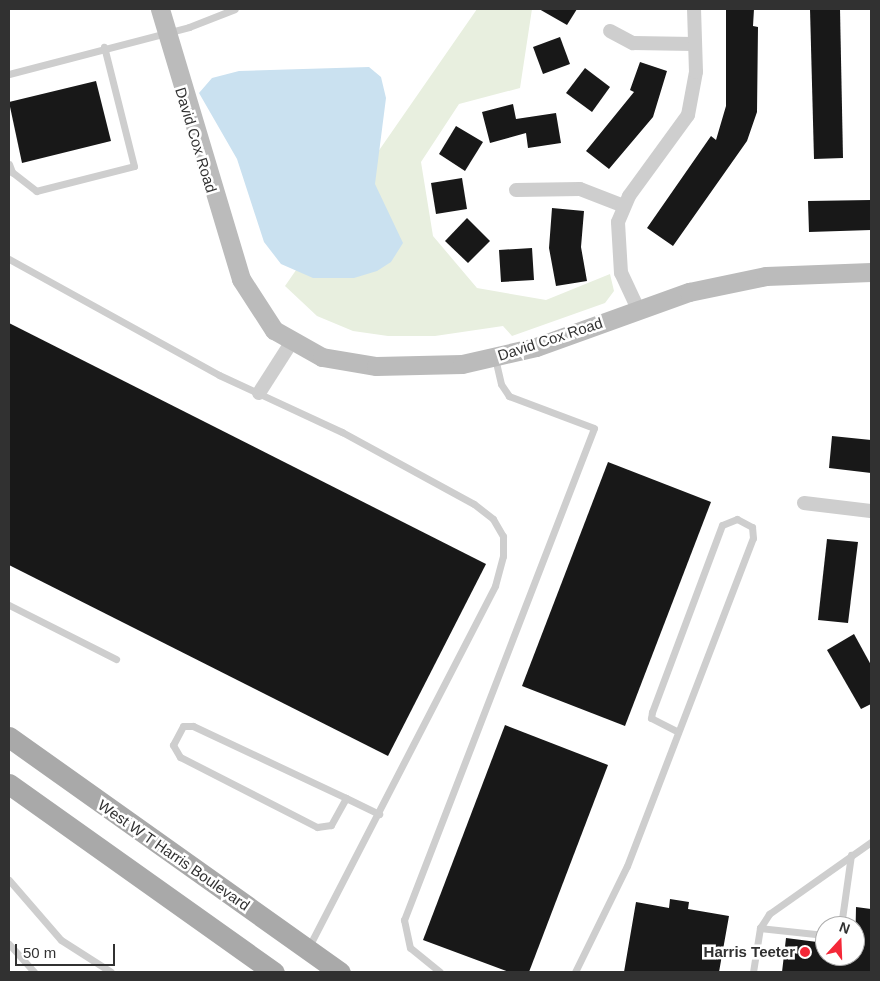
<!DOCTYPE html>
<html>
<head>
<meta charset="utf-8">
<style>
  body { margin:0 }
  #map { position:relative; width:880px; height:981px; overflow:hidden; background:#fff; font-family:Arial,sans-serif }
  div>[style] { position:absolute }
  .green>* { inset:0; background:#e8efdf }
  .water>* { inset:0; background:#cae1f0 }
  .building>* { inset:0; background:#181818 }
  .lane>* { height:7px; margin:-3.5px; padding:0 3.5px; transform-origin:3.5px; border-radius:3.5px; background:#cecece }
  .street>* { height:14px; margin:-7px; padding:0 7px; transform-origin:7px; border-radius:7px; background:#cecece }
  .secondary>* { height:19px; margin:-9.5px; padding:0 9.5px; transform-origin:9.5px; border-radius:9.5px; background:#bbb }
  .primary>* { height:21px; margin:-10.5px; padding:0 10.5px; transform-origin:10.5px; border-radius:10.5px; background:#a9a9a9 }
  .dots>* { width:14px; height:14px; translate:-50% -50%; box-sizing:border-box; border:2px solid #fff; border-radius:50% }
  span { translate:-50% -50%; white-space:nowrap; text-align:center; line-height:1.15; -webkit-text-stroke:5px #fff; paint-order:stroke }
  .street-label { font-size:15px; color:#313131 }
  .poi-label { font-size:15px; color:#313131; font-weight:700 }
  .right { translate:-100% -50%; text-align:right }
  .frame { position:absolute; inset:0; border:10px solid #313131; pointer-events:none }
  .north { position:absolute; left:815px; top:916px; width:50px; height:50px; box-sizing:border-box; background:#fff; border:1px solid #adadad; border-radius:50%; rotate:20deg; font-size:14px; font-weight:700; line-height:20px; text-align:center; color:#313131 }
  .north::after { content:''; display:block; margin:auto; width:18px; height:22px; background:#f42838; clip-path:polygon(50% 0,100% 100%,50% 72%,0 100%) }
  .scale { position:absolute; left:15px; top:944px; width:100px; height:22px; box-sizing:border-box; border:2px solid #313131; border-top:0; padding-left:6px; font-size:15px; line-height:18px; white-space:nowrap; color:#313131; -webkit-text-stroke:4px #fff; paint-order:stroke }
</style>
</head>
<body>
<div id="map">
  <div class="green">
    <i style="clip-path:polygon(477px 9px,532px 9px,520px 88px,459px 104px,421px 162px,433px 236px,477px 288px,546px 300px,610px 274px,614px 291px,605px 303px,512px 336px,503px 326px,435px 336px,388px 336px,353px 331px,317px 316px,285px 286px)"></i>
  </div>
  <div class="water">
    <i style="clip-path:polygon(369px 67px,381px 77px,386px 98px,375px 184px,403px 243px,391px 262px,377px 271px,354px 278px,313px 278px,281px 264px,264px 242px,237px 159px,199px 93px,212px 78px,239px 71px)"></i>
  </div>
  <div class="building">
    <i style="clip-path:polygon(539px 9px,577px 9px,567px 25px)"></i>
    <i style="clip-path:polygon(726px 9px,754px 9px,753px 26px,758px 27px,757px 112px,747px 141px,673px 246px,647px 228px,711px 136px,716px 140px,726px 106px)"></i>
    <i style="clip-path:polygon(810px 9px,840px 9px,843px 158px,814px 159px)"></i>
    <i style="clip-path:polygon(560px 37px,570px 64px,543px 74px,533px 47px)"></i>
    <i style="clip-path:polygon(640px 62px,667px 71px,653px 117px,609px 169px,586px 151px,634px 92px,630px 90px)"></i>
    <i style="clip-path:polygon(585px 68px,610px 87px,592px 112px,566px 93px)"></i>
    <i style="clip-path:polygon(96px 81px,111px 141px,22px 163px,9px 102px)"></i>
    <i style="clip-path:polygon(513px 104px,516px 119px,556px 113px,561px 143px,528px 148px,526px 133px,490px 143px,482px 112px)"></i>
    <i style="clip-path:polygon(456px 126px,483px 142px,465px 171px,439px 154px)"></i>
    <i style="clip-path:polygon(462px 178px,467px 209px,436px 214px,431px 183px)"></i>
    <i style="clip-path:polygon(871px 200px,871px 230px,809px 232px,808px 201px)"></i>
    <i style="clip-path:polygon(552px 208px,584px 211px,581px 247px,587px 281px,556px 286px,549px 248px)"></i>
    <i style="clip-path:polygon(467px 218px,490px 241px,468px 263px,445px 241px)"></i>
    <i style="clip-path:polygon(532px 248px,534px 280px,501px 282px,499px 250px)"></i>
    <i style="clip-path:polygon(9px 323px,486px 564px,388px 756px,9px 565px)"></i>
    <i style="clip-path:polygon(832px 436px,871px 440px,871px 473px,829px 468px)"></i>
    <i style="clip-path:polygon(608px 462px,711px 502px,625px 726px,522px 686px)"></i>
    <i style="clip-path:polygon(827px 539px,858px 542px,848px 623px,818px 620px)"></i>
    <i style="clip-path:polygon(854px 634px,871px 665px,871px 704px,861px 709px,827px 650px)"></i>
    <i style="clip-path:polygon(505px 725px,608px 765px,529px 972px,509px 972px,423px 940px)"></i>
    <i style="clip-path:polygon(670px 899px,689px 902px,688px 909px,729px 916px,719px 972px,624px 972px,636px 902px,669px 908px)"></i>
    <i style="clip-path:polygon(856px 907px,871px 909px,871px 972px,782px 972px,786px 938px,825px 943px,825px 956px,855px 956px)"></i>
  </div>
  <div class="lane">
    <i style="left:9px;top:74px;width:186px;rotate:-14.6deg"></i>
    <i style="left:189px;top:27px;width:49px;rotate:-21.4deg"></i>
    <i style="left:9px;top:164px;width:9px;rotate:69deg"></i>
    <i style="left:12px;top:172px;width:31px;rotate:38deg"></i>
    <i style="left:36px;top:191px;width:101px;rotate:-14.3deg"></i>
    <i style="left:134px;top:166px;width:123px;rotate:-104.1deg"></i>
    <i style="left:9px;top:259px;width:240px;rotate:28.9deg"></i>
    <i style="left:219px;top:375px;width:136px;rotate:24.9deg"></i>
    <i style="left:342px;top:432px;width:150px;rotate:28.6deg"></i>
    <i style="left:474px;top:504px;width:24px;rotate:38deg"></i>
    <i style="left:493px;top:519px;width:20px;rotate:60deg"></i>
    <i style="left:503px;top:536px;width:20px;rotate:90deg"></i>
    <i style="left:503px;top:556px;width:31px;rotate:105deg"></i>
    <i style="left:495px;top:586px;width:406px;rotate:117.3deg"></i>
    <i style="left:9px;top:605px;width:120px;rotate:26.8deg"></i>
    <i style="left:346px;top:798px;width:31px;rotate:119deg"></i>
    <i style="left:331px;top:825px;width:14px;rotate:172deg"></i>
    <i style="left:317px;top:827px;width:154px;rotate:-152.9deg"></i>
    <i style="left:180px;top:757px;width:14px;rotate:-120deg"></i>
    <i style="left:173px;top:745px;width:21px;rotate:-62deg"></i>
    <i style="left:183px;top:726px;width:10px"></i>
    <i style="left:193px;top:726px;width:169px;rotate:25.2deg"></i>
    <i style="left:346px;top:798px;width:37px;rotate:26deg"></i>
    <i style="left:9px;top:880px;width:79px;rotate:49.1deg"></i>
    <i style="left:61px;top:940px;width:59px;rotate:32.6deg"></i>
    <i style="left:841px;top:926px;width:72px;rotate:-82deg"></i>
    <i style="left:760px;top:928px;width:65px;rotate:6.1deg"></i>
    <i style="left:9px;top:944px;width:38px;rotate:48deg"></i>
    <i style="left:440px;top:972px;width:38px;rotate:-141deg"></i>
    <i style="left:410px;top:948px;width:29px;rotate:-102deg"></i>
    <i style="left:404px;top:920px;width:527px;rotate:-68.88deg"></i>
    <i style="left:594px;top:428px;width:91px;rotate:-159.4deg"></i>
    <i style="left:509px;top:396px;width:14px;rotate:-124deg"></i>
    <i style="left:501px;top:384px;width:27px;rotate:-103deg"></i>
    <i style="left:575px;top:972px;width:118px;rotate:-63.9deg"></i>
    <i style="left:627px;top:866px;width:351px;rotate:-69deg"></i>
    <i style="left:753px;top:538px;width:11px;rotate:-95deg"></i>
    <i style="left:752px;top:527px;width:17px;rotate:-152deg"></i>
    <i style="left:737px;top:519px;width:16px;rotate:158deg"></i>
    <i style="left:722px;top:525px;width:200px;rotate:110.5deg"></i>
    <i style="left:652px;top:712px;width:6px;rotate:99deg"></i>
    <i style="left:651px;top:718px;width:30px;rotate:27deg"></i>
    <i style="left:753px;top:972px;width:45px;rotate:-81deg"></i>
    <i style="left:760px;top:928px;width:17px;rotate:-57deg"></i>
    <i style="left:769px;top:914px;width:125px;rotate:-35.2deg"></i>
  </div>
  <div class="street">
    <i style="left:610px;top:31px;width:26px;rotate:28deg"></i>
    <i style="left:633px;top:43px;width:61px;rotate:0.9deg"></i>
    <i style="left:516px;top:190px;width:64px;rotate:-0.9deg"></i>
    <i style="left:580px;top:189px;width:47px;rotate:21.1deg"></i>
    <i style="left:638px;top:309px;width:40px;rotate:-115deg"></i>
    <i style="left:621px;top:273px;width:51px;rotate:-93.4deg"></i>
    <i style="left:618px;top:222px;width:28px;rotate:-67deg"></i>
    <i style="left:629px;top:196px;width:100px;rotate:-53.9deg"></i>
    <i style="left:688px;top:115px;width:44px;rotate:-79.5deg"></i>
    <i style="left:696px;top:72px;width:63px;rotate:-91.8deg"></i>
    <i style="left:259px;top:393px;width:59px;rotate:-57.4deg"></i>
    <i style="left:804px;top:503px;width:67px;rotate:6.8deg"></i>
  </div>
  <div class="secondary">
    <i style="left:160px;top:9px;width:282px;rotate:73.3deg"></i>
    <i style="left:241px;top:279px;width:61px;rotate:57.1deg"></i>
    <i style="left:274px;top:330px;width:55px;rotate:29.4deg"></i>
    <i style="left:322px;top:357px;width:55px;rotate:9.5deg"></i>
    <i style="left:376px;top:366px;width:86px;rotate:-1.3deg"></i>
    <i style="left:462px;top:364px;width:76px;rotate:-12.9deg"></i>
    <i style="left:536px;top:347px;width:163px;rotate:-19.8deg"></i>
    <i style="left:689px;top:292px;width:79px;rotate:-11.7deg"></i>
    <i style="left:766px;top:276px;width:105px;rotate:-2.2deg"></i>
  </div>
  <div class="primary">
    <i style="left:9px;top:737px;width:406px;rotate:35.4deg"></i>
    <i style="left:9px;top:784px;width:325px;rotate:35.4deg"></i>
  </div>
  <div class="dots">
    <i style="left:805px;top:952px;background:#f42838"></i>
  </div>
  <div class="street-label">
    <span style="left:196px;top:140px;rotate:73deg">David Cox Road</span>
    <span style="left:550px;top:339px;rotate:-18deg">David Cox Road</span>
    <span style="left:174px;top:855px;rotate:35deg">West W T Harris Boulevard</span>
  </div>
  <div class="poi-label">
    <span class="right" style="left:795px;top:952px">Harris Teeter</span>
  </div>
  <div class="frame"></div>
  <div class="north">N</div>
  <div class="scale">50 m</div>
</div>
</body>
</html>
